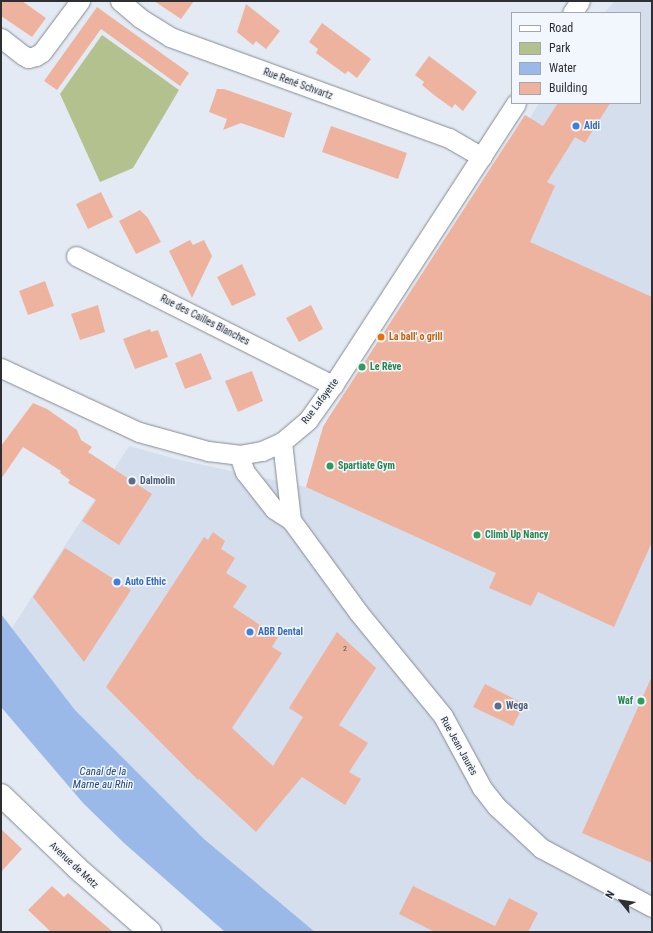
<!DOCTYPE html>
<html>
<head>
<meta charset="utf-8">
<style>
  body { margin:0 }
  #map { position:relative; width:653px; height:933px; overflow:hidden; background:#e4eaf3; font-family:"Roboto Condensed",sans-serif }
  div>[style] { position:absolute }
  .built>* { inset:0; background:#d4deed }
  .green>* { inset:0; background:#b3c18e }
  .water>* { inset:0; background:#9bb9e8 }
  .building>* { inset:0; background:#eeb39e }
  .roads { filter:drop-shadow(0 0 1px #848a92) drop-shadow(0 0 1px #848a92) }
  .minor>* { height:19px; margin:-9.5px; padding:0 9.5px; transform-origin:9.5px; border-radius:9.5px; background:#fff }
  .secondary>* { height:22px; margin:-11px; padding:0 11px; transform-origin:11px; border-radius:11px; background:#fff }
  .dots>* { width:11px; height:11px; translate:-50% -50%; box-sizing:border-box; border:2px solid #f2f7fe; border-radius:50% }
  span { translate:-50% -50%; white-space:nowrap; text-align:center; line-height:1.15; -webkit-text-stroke:3px #f2f7fe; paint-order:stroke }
  .number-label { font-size:8px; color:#5d504d }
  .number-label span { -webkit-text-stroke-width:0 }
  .street-label { font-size:10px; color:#2d2f32 }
  .shop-label { font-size:10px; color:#366cbe; font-weight:700 }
  .left { translate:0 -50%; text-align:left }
  .food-label { font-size:10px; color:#c56008; font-weight:700 }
  .leisure-label { font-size:10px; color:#27864d; font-weight:700 }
  .right { translate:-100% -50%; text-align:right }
  .service-label { font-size:10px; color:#4e5e75; font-weight:700 }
  .water-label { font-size:11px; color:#234780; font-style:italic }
  .frame { position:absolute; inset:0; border:2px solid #2d2f32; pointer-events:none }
  .legend { position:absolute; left:511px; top:12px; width:130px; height:92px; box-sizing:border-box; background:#f2f7fe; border:1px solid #a3a7ac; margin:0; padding:5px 7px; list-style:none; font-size:12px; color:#2d2f32 }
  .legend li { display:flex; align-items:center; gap:8px; height:20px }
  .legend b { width:20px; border:1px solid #a3a7ac }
  .north { position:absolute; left:601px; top:881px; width:40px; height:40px; -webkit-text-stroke:3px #f2f7fe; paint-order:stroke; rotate:300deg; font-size:11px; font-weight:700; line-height:16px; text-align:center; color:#2d2f32 }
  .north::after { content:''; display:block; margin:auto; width:14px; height:18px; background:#2d2f32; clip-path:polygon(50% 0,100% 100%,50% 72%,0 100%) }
</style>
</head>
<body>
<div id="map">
  <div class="built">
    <i style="clip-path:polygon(615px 1px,652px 1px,652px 932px,315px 932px,204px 839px,75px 710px,12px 628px,129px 446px,180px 460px,306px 487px,323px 427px,329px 417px,525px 115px,530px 118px,539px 103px,640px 103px,640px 13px,604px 13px)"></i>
  </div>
  <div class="green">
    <i style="clip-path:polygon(102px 35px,179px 90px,133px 168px,100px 182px,60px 94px)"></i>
  </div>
  <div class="water">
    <i style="clip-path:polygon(1px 614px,75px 710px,204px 839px,315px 932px,225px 932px,124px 843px,83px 803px,1px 707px)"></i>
  </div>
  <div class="building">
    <i style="clip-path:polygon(1px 1px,22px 1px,46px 18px,32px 37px,1px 16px)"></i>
    <i style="clip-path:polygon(154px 1px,194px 1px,181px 19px)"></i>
    <i style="clip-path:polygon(246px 4px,280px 31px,266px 49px,256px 41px,253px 45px,237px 32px)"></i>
    <i style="clip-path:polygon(97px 7px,189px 73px,180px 86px,101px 29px,57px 90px,44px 81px)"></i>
    <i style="clip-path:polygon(322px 23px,371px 59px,357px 78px,348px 71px,345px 74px,316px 53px,318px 49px,309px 42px)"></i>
    <i style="clip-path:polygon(429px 56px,477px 92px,463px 111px,455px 104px,452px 108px,434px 95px,422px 85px,424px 82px,415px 75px)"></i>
    <i style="clip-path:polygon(217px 89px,224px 89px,292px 113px,284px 138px,241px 123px,223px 130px,227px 119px,209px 112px)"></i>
    <i style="clip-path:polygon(558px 103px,610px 103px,585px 143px,575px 137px,547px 182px,555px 186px,530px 242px,652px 297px,652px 542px,614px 627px,538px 592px,531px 606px,489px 588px,496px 573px,306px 487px,323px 427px,329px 417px,525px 115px,543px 126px)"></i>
    <i style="clip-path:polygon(331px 126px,407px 153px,398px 179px,322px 152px)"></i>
    <i style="clip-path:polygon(101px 192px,113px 217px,88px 229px,76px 204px)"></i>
    <i style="clip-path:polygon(140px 210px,148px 218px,161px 242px,136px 254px,119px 221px)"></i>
    <i style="clip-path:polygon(190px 240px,193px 245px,204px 240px,212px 256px,192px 298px,169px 251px)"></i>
    <i style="clip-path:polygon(242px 264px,256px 295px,232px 306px,217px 277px)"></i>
    <i style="clip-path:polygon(45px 281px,54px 306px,28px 315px,19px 291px)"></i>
    <i style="clip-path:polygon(98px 305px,105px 332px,80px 340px,71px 314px)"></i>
    <i style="clip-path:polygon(311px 305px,323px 329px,299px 342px,286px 318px)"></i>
    <i style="clip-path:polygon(150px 329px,151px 332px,158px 330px,168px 357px,135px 369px,123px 339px)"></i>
    <i style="clip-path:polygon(201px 353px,212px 379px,185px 389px,175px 363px)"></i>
    <i style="clip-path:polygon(252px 371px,263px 401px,238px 412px,225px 381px)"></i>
    <i style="clip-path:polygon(33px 403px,47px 409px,77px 430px,81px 440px,92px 447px,88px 452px,152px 494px,119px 545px,82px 521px,96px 500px,68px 483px,70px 480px,60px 473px,61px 471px,23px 447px,1px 479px,1px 446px)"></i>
    <i style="clip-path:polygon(213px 532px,225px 541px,221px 549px,235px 558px,226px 573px,247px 586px,233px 607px,278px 637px,272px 647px,282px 653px,232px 728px,273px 766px,303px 717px,289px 708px,337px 632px,376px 668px,339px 725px,368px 743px,349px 772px,361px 779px,345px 805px,302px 777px,256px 832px,199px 779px,198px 780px,106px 687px,204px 537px,208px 540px)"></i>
    <i style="clip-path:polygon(65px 548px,131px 590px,84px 662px,33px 597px)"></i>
    <i style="clip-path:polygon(652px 676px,652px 863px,582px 833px)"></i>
    <i style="clip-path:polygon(485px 684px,524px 704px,513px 726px,473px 707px)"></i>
    <i style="clip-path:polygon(1px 829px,22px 849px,1px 872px)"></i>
    <i style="clip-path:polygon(52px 886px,64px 897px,68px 893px,113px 932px,51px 932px,28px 910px)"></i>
    <i style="clip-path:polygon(413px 886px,495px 926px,509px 898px,538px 913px,528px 932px,435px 932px,399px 914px)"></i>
  </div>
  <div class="roads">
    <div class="minor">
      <i style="left:120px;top:1px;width:26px;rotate:40deg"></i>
      <i style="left:140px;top:18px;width:36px;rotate:32deg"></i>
      <i style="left:170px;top:37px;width:297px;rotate:19.9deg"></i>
      <i style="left:449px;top:138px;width:38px;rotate:30deg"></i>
      <i style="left:572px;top:13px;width:14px;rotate:-56deg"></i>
      <i style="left:1px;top:38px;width:28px;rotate:38deg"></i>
      <i style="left:23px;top:55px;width:6px;rotate:31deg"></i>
      <i style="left:28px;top:58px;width:8px;rotate:-14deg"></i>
      <i style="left:36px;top:56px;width:7px;rotate:-34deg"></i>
      <i style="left:42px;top:52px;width:64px;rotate:-53.3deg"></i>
      <i style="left:76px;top:256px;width:288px;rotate:26.7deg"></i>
      <i style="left:1px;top:368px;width:152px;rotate:24.9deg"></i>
      <i style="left:139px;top:432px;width:72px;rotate:15.4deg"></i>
      <i style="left:208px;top:451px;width:31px;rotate:7deg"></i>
      <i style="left:239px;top:455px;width:23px;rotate:-10deg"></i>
      <i style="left:262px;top:451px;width:22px;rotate:-24deg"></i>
      <i style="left:282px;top:442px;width:34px;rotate:-40deg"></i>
      <i style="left:308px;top:420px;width:43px;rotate:-54.5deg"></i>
      <i style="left:333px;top:385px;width:336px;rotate:-57deg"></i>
      <i style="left:282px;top:442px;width:79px;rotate:83.4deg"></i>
      <i style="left:239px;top:455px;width:18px;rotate:71deg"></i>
      <i style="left:245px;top:472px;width:47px;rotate:51.9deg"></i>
      <i style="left:274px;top:509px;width:20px;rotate:33deg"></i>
      <i style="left:291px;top:520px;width:114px;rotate:53.9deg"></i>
      <i style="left:358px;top:612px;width:134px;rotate:50.7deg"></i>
      <i style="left:443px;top:716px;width:82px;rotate:61.6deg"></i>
      <i style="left:482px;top:788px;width:23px;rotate:52deg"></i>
      <i style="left:496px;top:806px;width:62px;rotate:43deg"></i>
      <i style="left:541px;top:848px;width:126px;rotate:28deg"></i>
    </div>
    <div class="secondary">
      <i style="left:1px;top:795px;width:105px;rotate:43.8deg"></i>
      <i style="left:77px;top:868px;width:97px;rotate:41.2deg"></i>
    </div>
  </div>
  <div class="dots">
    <i style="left:576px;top:126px;background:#3f7fe0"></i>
    <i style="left:381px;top:337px;background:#e8710a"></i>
    <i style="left:362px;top:367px;background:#2e9e5b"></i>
    <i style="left:330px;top:466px;background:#2e9e5b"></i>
    <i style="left:132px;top:481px;background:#5c6f8a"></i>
    <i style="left:477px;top:535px;background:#2e9e5b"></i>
    <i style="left:117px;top:582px;background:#3f7fe0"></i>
    <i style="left:250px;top:632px;background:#3f7fe0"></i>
    <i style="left:641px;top:701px;background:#2e9e5b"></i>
    <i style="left:498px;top:706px;background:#5c6f8a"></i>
  </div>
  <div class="number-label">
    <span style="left:345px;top:649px">2</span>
  </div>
  <div class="street-label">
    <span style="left:298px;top:84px;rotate:20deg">Rue René Schvartz</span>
    <span style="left:205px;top:320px;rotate:27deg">Rue des Cailles Blanches</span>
    <span style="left:320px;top:401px;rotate:-53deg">Rue Lafayette</span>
    <span style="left:459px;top:746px;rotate:61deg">Rue Jean Jaurès</span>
    <span style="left:74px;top:865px;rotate:43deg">Avenue de Metz</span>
  </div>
  <div class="shop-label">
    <span class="left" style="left:584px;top:126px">Aldi</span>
    <span class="left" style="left:125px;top:582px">Auto Ethic</span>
    <span class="left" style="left:258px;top:632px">ABR Dental</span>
  </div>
  <div class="food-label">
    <span class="left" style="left:389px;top:337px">La ball' o grill</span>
  </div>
  <div class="leisure-label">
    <span class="left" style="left:370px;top:367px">Le Rêve</span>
    <span class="left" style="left:338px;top:466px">Spartiate Gym</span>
    <span class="left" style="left:485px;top:535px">Climb Up Nancy</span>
    <span class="right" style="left:633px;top:701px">Waf</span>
  </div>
  <div class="service-label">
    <span class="left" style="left:140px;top:481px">Dalmolin</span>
    <span class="left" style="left:506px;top:706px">Wega</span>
  </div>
  <div class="water-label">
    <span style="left:103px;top:779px">Canal de la<br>Marne au Rhin</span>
  </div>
  <div class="frame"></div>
  <ul class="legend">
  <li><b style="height:5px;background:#fff"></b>Road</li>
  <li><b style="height:11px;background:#b3c18e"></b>Park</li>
  <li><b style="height:11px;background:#9bb9e8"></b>Water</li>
  <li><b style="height:11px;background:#eeb39e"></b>Building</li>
  </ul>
  <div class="north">N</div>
</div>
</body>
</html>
